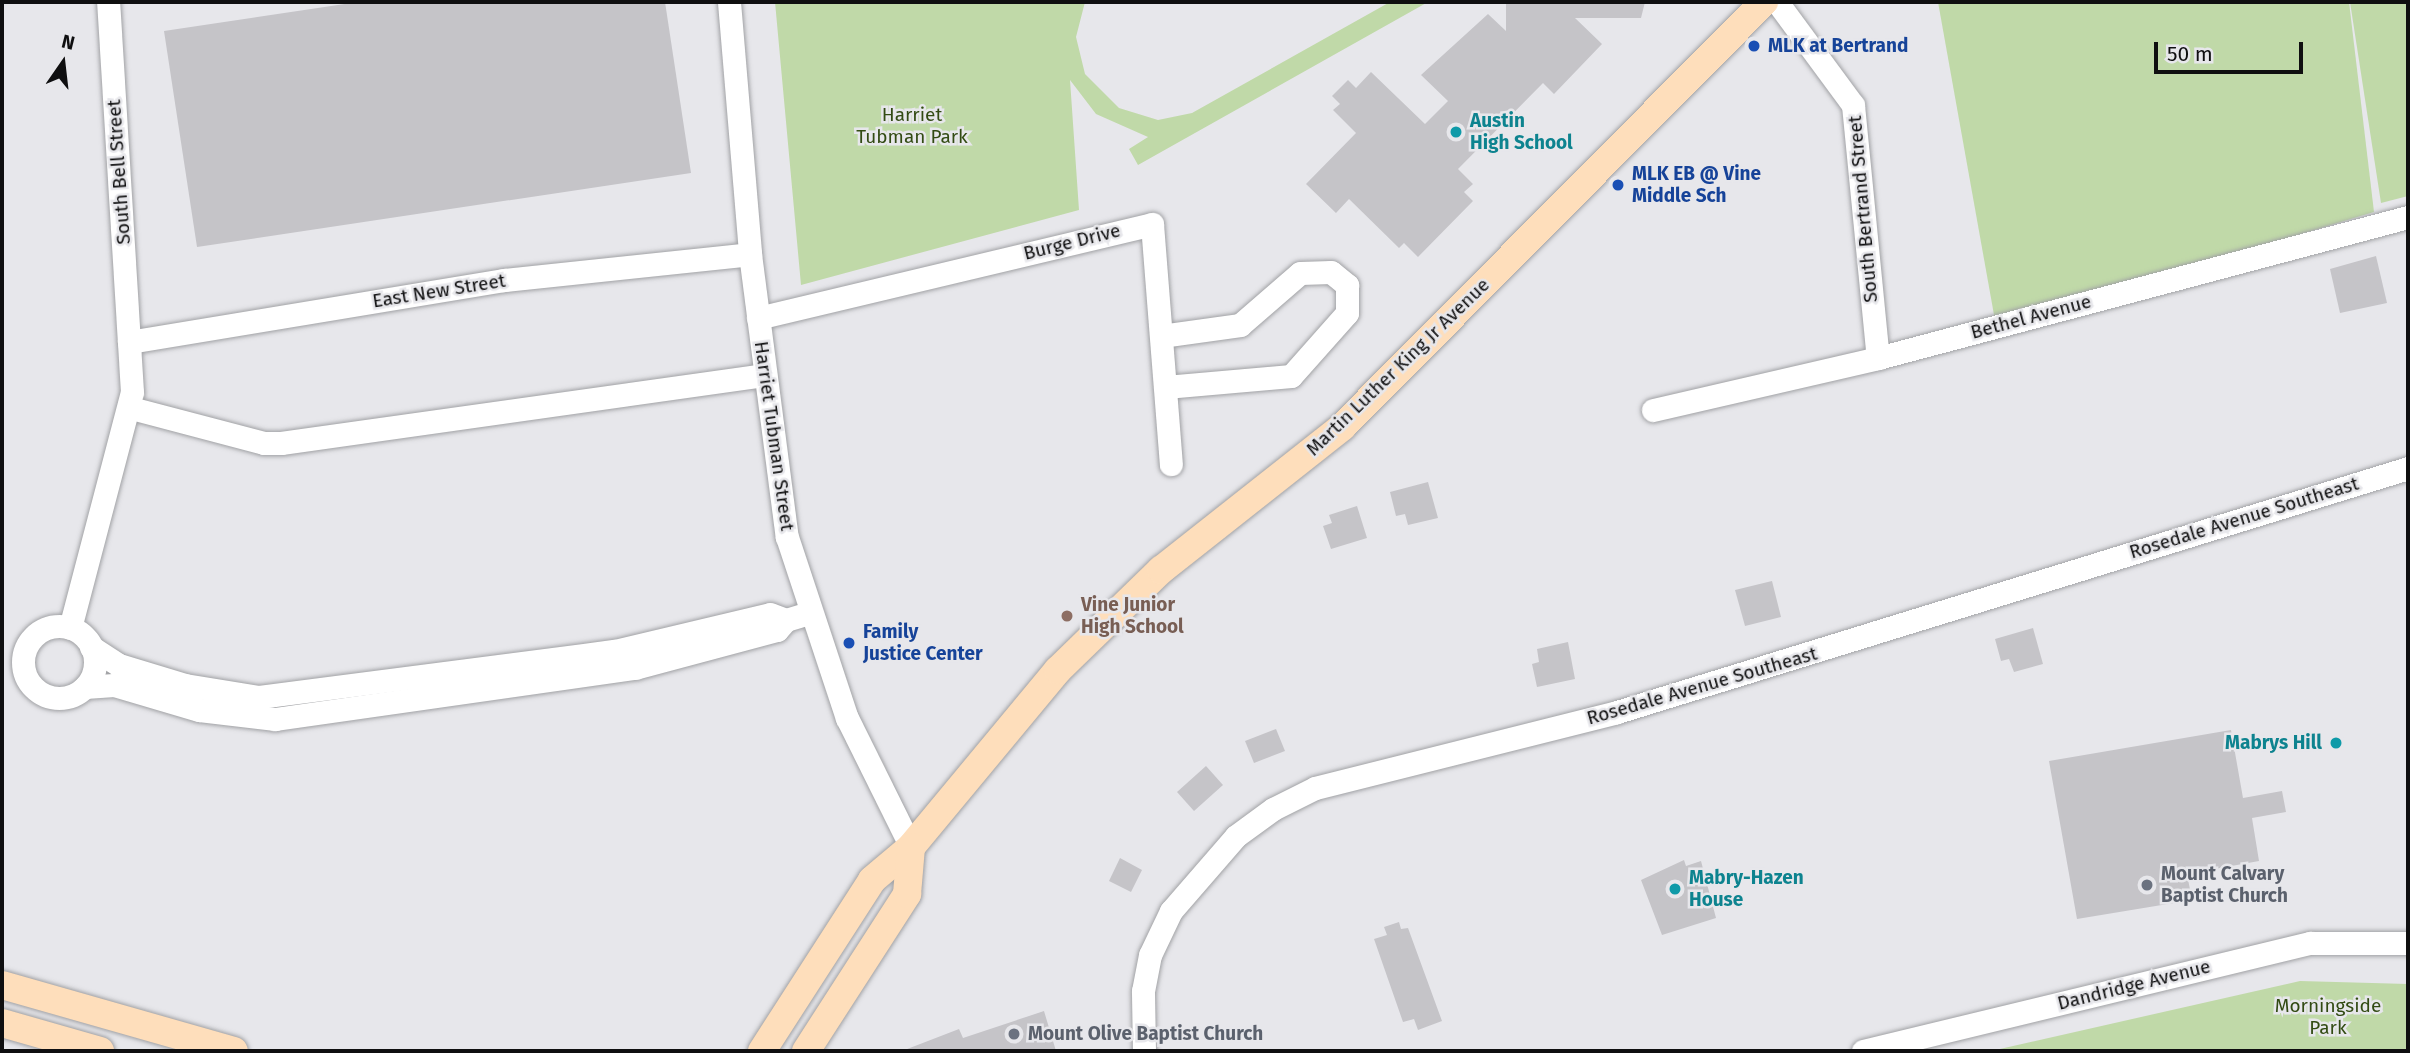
<!DOCTYPE html>
<html>
<head>
<meta charset="utf-8">
<style>
  body { margin:0 }
  #map { position:relative; width:2410px; height:1053px; overflow:hidden; background:#e7e7eb; font-family:"Fira Sans",sans-serif }
  div>[style] { position:absolute }
  .green>* { inset:0; background:#c0d9a8 }
  .building>* { inset:0; background:#c5c4c8 }
  .roads { filter:drop-shadow(0 0 2px #a1a2a5) drop-shadow(0 0 2px #a1a2a5) }
  .minor>* { height:23px; margin:-11.5px; padding:0 11.5px; transform-origin:11.5px; border-radius:11.5px; background:#fff }
  .minor>.ring { margin:-11.5px; padding:0; box-sizing:content-box; background:none; border:23px solid #fff; border-radius:50% }
  .major>* { height:28px; margin:-14px; padding:0 14px; transform-origin:14px; border-radius:14px; background:#fedebb }
  .dots>* { width:19px; height:19px; translate:-50% -50%; box-sizing:border-box; border:4px solid #e7e7eb; border-radius:50% }
  span { translate:-50% -50%; white-space:nowrap; text-align:center; line-height:1.15; -webkit-text-stroke:5px #e7e7eb; paint-order:stroke }
  .transit-label { font-size:19px; color:#164399; font-weight:700 }
  .left { translate:0 -50%; text-align:left }
  .park-label { font-size:19px; color:#324b13 }
  .culture-label { font-size:19px; color:#0d838f; font-weight:700 }
  .right { translate:-100% -50%; text-align:right }
  .street-label { font-size:19px; color:#0f0f10 }
  .education-label { font-size:19px; color:#785e54; font-weight:700 }
  .worship-label { font-size:19px; color:#5b616d; font-weight:700 }
  .frame { position:absolute; inset:0; border:4px solid #0f0f10; pointer-events:none }
  .north { position:absolute; left:28px; top:28px; width:70px; height:70px; -webkit-text-stroke:5px #e7e7eb; paint-order:stroke; rotate:14deg; font-size:19px; font-weight:700; line-height:28px; text-align:center; color:#0f0f10 }
  .north::after { content:''; display:block; margin:auto; width:24px; height:32px; background:#0f0f10; clip-path:polygon(50% 0,100% 100%,50% 72%,0 100%) }
  .scale { position:absolute; left:2154px; top:42px; width:149px; height:32px; box-sizing:border-box; border:4px solid #0f0f10; border-top:0; padding-left:9px; font-size:21px; line-height:24px; white-space:nowrap; color:#0f0f10; -webkit-text-stroke:5px #e7e7eb; paint-order:stroke }
</style>
</head>
<body>
<div id="map">
  <div class="green">
    <i style="clip-path:polygon(775px 2px,1085px 2px,1076px 37px,1085px 74px,1119px 108px,1158px 120px,1192px 113px,1390px 2px,1428px 2px,1138px 165px,1129px 149px,1148px 137px,1096px 114px,1070px 80px,1079px 210px,801px 285px)"></i>
    <i style="clip-path:polygon(1938px 2px,2349px 2px,2374px 212px,1996px 326px)"></i>
    <i style="clip-path:polygon(2350px 2px,2408px 2px,2408px 196px,2381px 203px)"></i>
    <i style="clip-path:polygon(2300px 981px,2408px 984px,2408px 1051px,1991px 1051px)"></i>
  </div>
  <div class="building">
    <i style="clip-path:polygon(358px 2px,665px 2px,691px 173px,197px 247px,164px 31px)"></i>
    <i style="clip-path:polygon(1506px 2px,1645px 2px,1641px 18px,1575px 18px,1602px 44px,1554px 94px,1543px 83px,1458px 169px,1473px 184px,1464px 192px,1473px 201px,1418px 257px,1404px 243px,1399px 248px,1349px 199px,1336px 213px,1306px 184px,1356px 133px,1333px 110px,1340px 104px,1332px 96px,1348px 80px,1356px 88px,1371px 72px,1425px 124px,1448px 101px,1421px 75px,1488px 14px,1506px 31px)"></i>
    <i style="clip-path:polygon(2376px 256px,2387px 303px,2340px 313px,2330px 269px)"></i>
    <i style="clip-path:polygon(1428px 482px,1438px 518px,1408px 525px,1405px 514px,1396px 516px,1390px 492px)"></i>
    <i style="clip-path:polygon(1357px 506px,1367px 538px,1331px 549px,1323px 526px,1332px 523px,1329px 515px)"></i>
    <i style="clip-path:polygon(1772px 581px,1781px 617px,1745px 626px,1735px 590px)"></i>
    <i style="clip-path:polygon(2033px 628px,2043px 664px,2014px 672px,2009px 659px,2001px 661px,1995px 639px)"></i>
    <i style="clip-path:polygon(1568px 642px,1575px 679px,1537px 687px,1532px 664px,1539px 662px,1537px 649px)"></i>
    <i style="clip-path:polygon(1276px 729px,1285px 751px,1254px 763px,1245px 741px)"></i>
    <i style="clip-path:polygon(2231px 730px,2243px 798px,2282px 791px,2286px 812px,2252px 818px,2259px 861px,2187px 874px,2192px 900px,2077px 919px,2049px 761px)"></i>
    <i style="clip-path:polygon(1206px 766px,1223px 785px,1194px 811px,1177px 792px)"></i>
    <i style="clip-path:polygon(1120px 858px,1142px 870px,1131px 892px,1109px 881px)"></i>
    <i style="clip-path:polygon(1684px 860px,1686px 866px,1701px 861px,1716px 918px,1662px 935px,1641px 880px)"></i>
    <i style="clip-path:polygon(1399px 922px,1401px 929px,1408px 928px,1442px 1021px,1418px 1030px,1414px 1019px,1403px 1022px,1374px 939px,1387px 935px,1384px 927px)"></i>
    <i style="clip-path:polygon(1044px 1011px,1056px 1051px,902px 1051px,959px 1029px,963px 1038px)"></i>
  </div>
  <div class="roads">
    <div class="minor">
      <i style="left:729px;top:2px;width:253px;rotate:85.2deg"></i>
      <i style="left:750px;top:254px;width:285px;rotate:82.6deg"></i>
      <i style="left:787px;top:537px;width:191px;rotate:71.7deg"></i>
      <i style="left:847px;top:718px;width:144px;rotate:63.6deg"></i>
      <i style="left:1777px;top:2px;width:128px;rotate:53.6deg"></i>
      <i style="left:1853px;top:105px;width:254px;rotate:84.4deg"></i>
      <i style="left:758px;top:318px;width:405px;rotate:-13.4deg"></i>
      <i style="left:1152px;top:224px;width:241px;rotate:85.5deg"></i>
      <i style="left:1161px;top:336px;width:80px;rotate:-7.9deg"></i>
      <i style="left:1240px;top:325px;width:79px;rotate:-40.9deg"></i>
      <i style="left:1300px;top:273px;width:31px;rotate:-2deg"></i>
      <i style="left:1331px;top:272px;width:21px;rotate:39deg"></i>
      <i style="left:1347px;top:285px;width:28px;rotate:90deg"></i>
      <i style="left:1347px;top:313px;width:84px;rotate:131.6deg"></i>
      <i style="left:1291px;top:376px;width:126px;rotate:175deg"></i>
      <i style="left:129px;top:342px;width:380px;rotate:-9.4deg"></i>
      <i style="left:504px;top:280px;width:247px;rotate:-6deg"></i>
      <i style="left:131px;top:408px;width:138px;rotate:14.7deg"></i>
      <i style="left:264px;top:443px;width:17px"></i>
      <i style="left:281px;top:443px;width:489px;rotate:-8deg"></i>
      <i style="left:1653px;top:410px;width:231px;rotate:-13deg"></i>
      <i style="left:1878px;top:358px;width:548px;rotate:-14.9deg"></i>
      <i class="ring" style="left:23px;top:626px;width:49px;height:49px"></i>
      <i style="left:70px;top:628px;width:244px;rotate:-75.3deg"></i>
      <i style="left:132px;top:392px;width:391px;rotate:-93.5deg"></i>
      <i style="left:91px;top:647px;width:33px;rotate:33deg"></i>
      <i style="left:119px;top:665px;width:69px;rotate:16.9deg"></i>
      <i style="left:185px;top:685px;width:75px;rotate:9.2deg"></i>
      <i style="left:259px;top:697px;width:359px;rotate:-7.4deg"></i>
      <i style="left:615px;top:651px;width:159px;rotate:-13.4deg"></i>
      <i style="left:770px;top:614px;width:17px;rotate:21deg"></i>
      <i style="left:85px;top:687px;width:29px;rotate:-4deg"></i>
      <i style="left:114px;top:685px;width:89px;rotate:16.4deg"></i>
      <i style="left:199px;top:710px;width:77px;rotate:6.8deg"></i>
      <i style="left:275px;top:719px;width:364px;rotate:-8.1deg"></i>
      <i style="left:635px;top:668px;width:147px;rotate:-15deg"></i>
      <i style="left:777px;top:630px;width:13px;rotate:-48deg"></i>
      <i style="left:786px;top:620px;width:24px;rotate:-17deg"></i>
      <i style="left:1144px;top:1051px;width:60px;rotate:-91deg"></i>
      <i style="left:1143px;top:991px;width:37px;rotate:-79deg"></i>
      <i style="left:1150px;top:955px;width:49px;rotate:-64.5deg"></i>
      <i style="left:1171px;top:911px;width:99px;rotate:-49.1deg"></i>
      <i style="left:1236px;top:836px;width:46px;rotate:-36.1deg"></i>
      <i style="left:1273px;top:809px;width:47px;rotate:-26.6deg"></i>
      <i style="left:1315px;top:788px;width:311px;rotate:-14.1deg"></i>
      <i style="left:1617px;top:712px;width:828px;rotate:-17.14deg"></i>
      <i style="left:1863px;top:1051px;width:460px;rotate:-13.6deg"></i>
      <i style="left:2310px;top:943px;width:98px"></i>
    </div>
    <div class="major">
      <i style="left:2px;top:985px;width:241px;rotate:15.9deg"></i>
      <i style="left:2px;top:1023px;width:102px;rotate:15.9deg"></i>
      <i style="left:762px;top:1051px;width:203px;rotate:-57.2deg"></i>
      <i style="left:872px;top:880px;width:51px;rotate:-40.2deg"></i>
      <i style="left:911px;top:847px;width:230px;rotate:-50.3deg"></i>
      <i style="left:1058px;top:670px;width:144px;rotate:-44.2deg"></i>
      <i style="left:1161px;top:570px;width:231px;rotate:-38.3deg"></i>
      <i style="left:1342px;top:427px;width:599px;rotate:-45.2deg"></i>
      <i style="left:806px;top:1051px;width:187px;rotate:-57.2deg"></i>
      <i style="left:907px;top:894px;width:47px;rotate:-85.1deg"></i>
    </div>
  </div>
  <div class="dots">
    <i style="left:1754px;top:46px;background:#1a4fb4"></i>
    <i style="left:1456px;top:132px;background:#0f9aa8"></i>
    <i style="left:1618px;top:185px;background:#1a4fb4"></i>
    <i style="left:1067px;top:616px;background:#8d6e63"></i>
    <i style="left:849px;top:643px;background:#1a4fb4"></i>
    <i style="left:2336px;top:743px;background:#0f9aa8"></i>
    <i style="left:2147px;top:885px;background:#6b7280"></i>
    <i style="left:1675px;top:889px;background:#0f9aa8"></i>
    <i style="left:1014px;top:1034px;background:#6b7280"></i>
  </div>
  <div class="transit-label">
    <span class="left" style="left:1768px;top:46px">MLK at Bertrand</span>
    <span class="left" style="left:1632px;top:185px">MLK EB @ Vine<br>Middle Sch</span>
    <span class="left" style="left:863px;top:643px">Family<br>Justice Center</span>
  </div>
  <div class="park-label">
    <span style="left:912px;top:126px">Harriet<br>Tubman Park</span>
    <span style="left:2328px;top:1017px">Morningside<br>Park</span>
  </div>
  <div class="culture-label">
    <span class="left" style="left:1470px;top:132px">Austin<br>High School</span>
    <span class="right" style="left:2322px;top:743px">Mabrys Hill</span>
    <span class="left" style="left:1689px;top:889px">Mabry-Hazen<br>House</span>
  </div>
  <div class="street-label">
    <span style="left:119px;top:172px;rotate:-94deg">South Bell Street</span>
    <span style="left:1863px;top:209px;rotate:-95deg">South Bertrand Street</span>
    <span style="left:1072px;top:242px;rotate:-14deg">Burge Drive</span>
    <span style="left:439px;top:291px;rotate:-9deg">East New Street</span>
    <span style="left:2031px;top:317px;rotate:-15deg">Bethel Avenue</span>
    <span style="left:1398px;top:367px;rotate:-44deg">Martin Luther King Jr Avenue</span>
    <span style="left:774px;top:436px;rotate:82deg">Harriet Tubman Street</span>
    <span style="left:2244px;top:518px;rotate:-17deg">Rosedale Avenue Southeast</span>
    <span style="left:1702px;top:686px;rotate:-16deg">Rosedale Avenue Southeast</span>
    <span style="left:2134px;top:985px;rotate:-14deg">Dandridge Avenue</span>
  </div>
  <div class="education-label">
    <span class="left" style="left:1081px;top:616px">Vine Junior<br>High School</span>
  </div>
  <div class="worship-label">
    <span class="left" style="left:2161px;top:885px">Mount Calvary<br>Baptist Church</span>
    <span class="left" style="left:1028px;top:1034px">Mount Olive Baptist Church</span>
  </div>
  <div class="frame"></div>
  <div class="north">N</div>
  <div class="scale">50 m</div>
</div>
</body>
</html>
